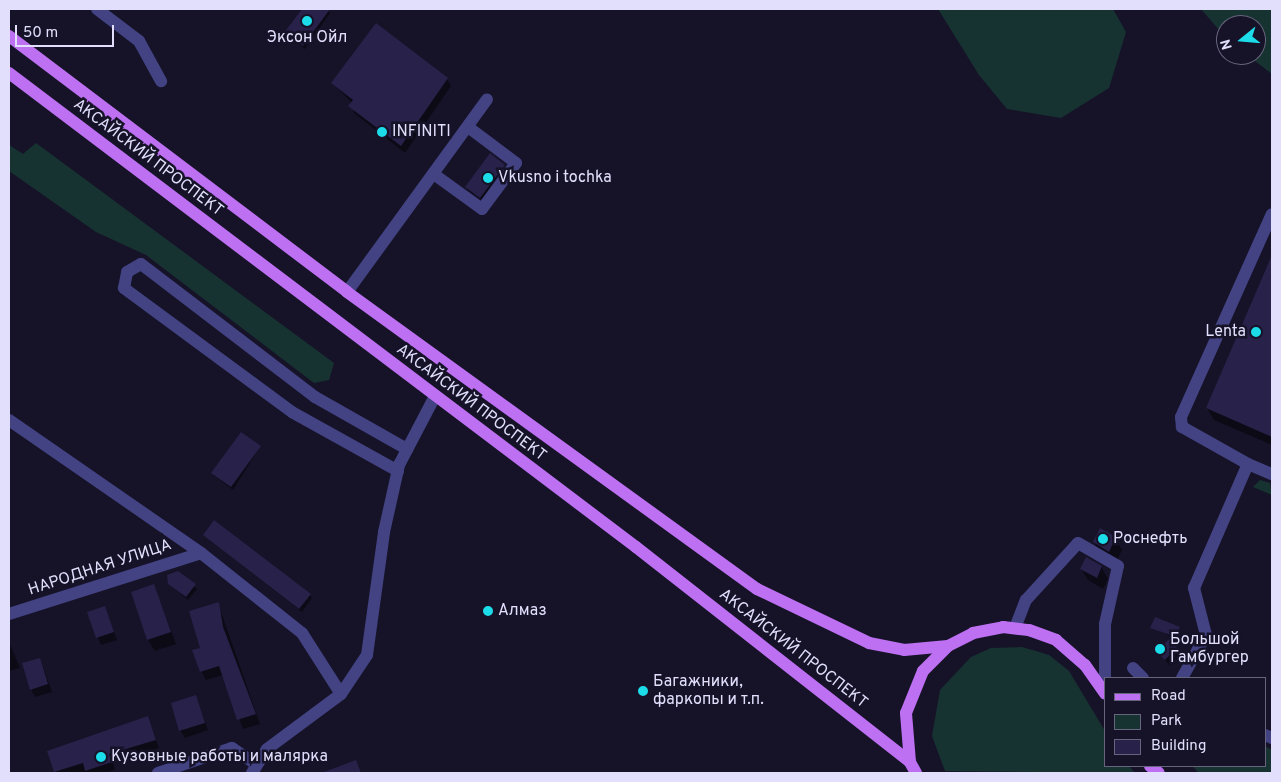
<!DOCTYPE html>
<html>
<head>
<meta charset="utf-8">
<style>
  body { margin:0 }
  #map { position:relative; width:1281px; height:782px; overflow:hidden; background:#161329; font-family:Overpass,sans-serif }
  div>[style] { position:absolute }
  .green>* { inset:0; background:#173331 }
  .shadow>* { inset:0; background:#0007 }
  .building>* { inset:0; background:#282149 }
  .minor>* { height:12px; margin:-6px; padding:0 6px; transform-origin:6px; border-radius:6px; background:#434384 }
  .major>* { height:12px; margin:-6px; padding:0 6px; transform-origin:6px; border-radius:6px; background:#bd70f2 }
  .dots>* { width:14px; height:14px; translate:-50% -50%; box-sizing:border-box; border:2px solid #161329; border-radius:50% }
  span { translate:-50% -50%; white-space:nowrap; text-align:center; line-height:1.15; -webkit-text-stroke:5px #161329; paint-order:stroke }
  .poi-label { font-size:16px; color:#e1dffc }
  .left { translate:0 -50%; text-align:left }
  .right { translate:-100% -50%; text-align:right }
  .street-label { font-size:16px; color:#e1dffc }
  .frame { position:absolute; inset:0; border:10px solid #e1dffc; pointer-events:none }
  .legend { position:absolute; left:1104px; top:677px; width:162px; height:90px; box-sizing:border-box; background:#161329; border:1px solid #67657d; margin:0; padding:6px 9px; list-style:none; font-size:15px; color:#e1dffc }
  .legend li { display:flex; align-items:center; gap:10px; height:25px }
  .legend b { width:25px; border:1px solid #67657d }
  .north { position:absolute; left:1216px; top:15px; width:50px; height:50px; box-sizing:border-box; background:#161329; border:1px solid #67657d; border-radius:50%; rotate:253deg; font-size:14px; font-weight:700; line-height:20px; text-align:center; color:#e1dffc }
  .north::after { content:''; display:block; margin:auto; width:18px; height:22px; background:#1ddcea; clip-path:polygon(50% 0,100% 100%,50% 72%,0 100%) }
  .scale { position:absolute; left:15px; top:25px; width:99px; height:22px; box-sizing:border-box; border:2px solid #e1dffc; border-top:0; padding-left:6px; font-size:15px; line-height:18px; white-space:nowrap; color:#e1dffc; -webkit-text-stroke:4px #161329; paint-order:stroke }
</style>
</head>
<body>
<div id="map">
  <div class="green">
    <i style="clip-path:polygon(938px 9px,1113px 9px,1126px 32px,1109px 88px,1061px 118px,1007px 109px,979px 75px)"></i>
    <i style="clip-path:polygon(1201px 9px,1272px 9px,1272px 74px,1247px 55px,1256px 55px,1256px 25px,1226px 25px,1226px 38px)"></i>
    <i style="clip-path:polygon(36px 143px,334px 363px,329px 380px,314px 383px,146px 255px,96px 232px,9px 171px,9px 145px,23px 154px)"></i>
    <i style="clip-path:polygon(1260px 480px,1270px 483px,1272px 495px,1253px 487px)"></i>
    <i style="clip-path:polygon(1022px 647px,1049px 655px,1069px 671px,1105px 731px,1105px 766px,1129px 766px,1135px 773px,945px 771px,932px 736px,940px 690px,971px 657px,991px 648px)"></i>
    <i style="clip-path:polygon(1265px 746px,1272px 750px,1272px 773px,1199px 773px,1192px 766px,1265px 766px)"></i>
  </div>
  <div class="shadow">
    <i style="clip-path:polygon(303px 9px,327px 9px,330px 13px,305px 49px,286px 33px)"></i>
    <i style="clip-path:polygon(447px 79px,451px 86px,405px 153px,354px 113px,352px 103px,332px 83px)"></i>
    <i style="clip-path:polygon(504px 166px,482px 200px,468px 190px,466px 187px)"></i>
    <i style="clip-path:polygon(1272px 258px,1272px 445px,1214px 420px,1207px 408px)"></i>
    <i style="clip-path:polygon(260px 447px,233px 490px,215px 476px,213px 473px)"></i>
    <i style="clip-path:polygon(204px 535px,310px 595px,312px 598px,302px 612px)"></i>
    <i style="clip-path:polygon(1115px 538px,1122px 550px,1116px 562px,1101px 554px,1094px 542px)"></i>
    <i style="clip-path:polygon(1101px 567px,1108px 579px,1103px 589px,1088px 580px,1081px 569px)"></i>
    <i style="clip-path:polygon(178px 572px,197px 589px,188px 600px,169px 584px)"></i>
    <i style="clip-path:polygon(154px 586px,176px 644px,155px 651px,148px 640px)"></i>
    <i style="clip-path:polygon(218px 603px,260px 724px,243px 729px,223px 675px,206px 680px,201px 671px)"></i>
    <i style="clip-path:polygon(105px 608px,117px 640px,101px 645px,88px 613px)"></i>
    <i style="clip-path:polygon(1152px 627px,1179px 628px,1181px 632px,1178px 640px)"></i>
    <i style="clip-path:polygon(1169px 641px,1181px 655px,1170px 666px,1159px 652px)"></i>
    <i style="clip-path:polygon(9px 642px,20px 668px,9px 671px)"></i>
    <i style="clip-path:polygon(40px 659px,52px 692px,35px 697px,31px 689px)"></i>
    <i style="clip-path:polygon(196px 697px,208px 730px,185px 738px,180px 730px)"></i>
    <i style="clip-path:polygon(148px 717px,159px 748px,113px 762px,115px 770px,104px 773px,56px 773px,48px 751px)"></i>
  </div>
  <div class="building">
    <i style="clip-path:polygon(302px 9px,330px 9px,303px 46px,284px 33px)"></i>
    <i style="clip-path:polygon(376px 23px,448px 78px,401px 146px,348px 106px,353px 100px,331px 83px)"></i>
    <i style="clip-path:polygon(490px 153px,505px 165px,480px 198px,465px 187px)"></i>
    <i style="clip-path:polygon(1272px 255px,1272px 437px,1206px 408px)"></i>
    <i style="clip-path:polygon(241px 432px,261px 446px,231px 487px,211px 473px)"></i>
    <i style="clip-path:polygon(214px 520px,311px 594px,299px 609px,203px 535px)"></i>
    <i style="clip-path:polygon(1100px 528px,1116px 537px,1109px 552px,1093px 542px)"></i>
    <i style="clip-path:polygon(1086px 557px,1102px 566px,1097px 578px,1080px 569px)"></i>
    <i style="clip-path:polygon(178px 571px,196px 584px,186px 597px,168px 584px,167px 575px)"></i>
    <i style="clip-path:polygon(154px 584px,171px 632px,147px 640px,131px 592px)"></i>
    <i style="clip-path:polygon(219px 602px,223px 627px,256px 714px,237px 720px,219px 666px,200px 672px,192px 650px,200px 648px,189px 611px)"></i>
    <i style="clip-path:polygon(105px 606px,114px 632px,96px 638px,87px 612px)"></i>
    <i style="clip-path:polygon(1155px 617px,1180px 627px,1176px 637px,1150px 628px)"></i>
    <i style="clip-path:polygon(1169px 639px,1177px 647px,1165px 660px,1157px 652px)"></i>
    <i style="clip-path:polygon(40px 658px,48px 684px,30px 690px,22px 663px)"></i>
    <i style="clip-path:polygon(196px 695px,205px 723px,179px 731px,171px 703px)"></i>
    <i style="clip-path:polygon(148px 716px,156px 740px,109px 754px,112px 762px,85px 771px,83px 763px,54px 772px,47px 751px)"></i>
    <i style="clip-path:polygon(356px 760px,361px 773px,324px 773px,324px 772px)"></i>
  </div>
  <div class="minor">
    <i style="left:97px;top:9px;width:53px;rotate:37.3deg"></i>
    <i style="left:139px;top:41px;width:46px;rotate:61.2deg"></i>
    <i style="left:435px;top:175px;width:58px;rotate:35.9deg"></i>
    <i style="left:482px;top:209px;width:57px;rotate:-53.5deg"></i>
    <i style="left:516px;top:163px;width:60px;rotate:-143.1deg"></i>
    <i style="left:347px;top:292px;width:238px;rotate:-54deg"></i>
    <i style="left:9px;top:420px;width:234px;rotate:34.7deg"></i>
    <i style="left:201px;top:553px;width:129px;rotate:38.4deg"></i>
    <i style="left:302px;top:633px;width:72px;rotate:57.4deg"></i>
    <i style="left:1248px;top:464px;width:76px;rotate:-150.7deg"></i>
    <i style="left:1182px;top:427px;width:10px;rotate:-96deg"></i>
    <i style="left:1181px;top:417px;width:222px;rotate:-65.9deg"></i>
    <i style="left:398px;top:471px;width:121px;rotate:-150.9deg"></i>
    <i style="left:292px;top:412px;width:209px;rotate:-143.6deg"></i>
    <i style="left:124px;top:288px;width:16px;rotate:-79deg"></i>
    <i style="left:127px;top:272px;width:16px;rotate:-30deg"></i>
    <i style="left:141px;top:264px;width:219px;rotate:37.4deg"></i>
    <i style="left:315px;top:397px;width:106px;rotate:29.5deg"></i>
    <i style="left:9px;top:614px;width:201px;rotate:-17.6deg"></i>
    <i style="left:1015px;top:628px;width:30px;rotate:-69deg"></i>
    <i style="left:1026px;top:600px;width:77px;rotate:-47.6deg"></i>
    <i style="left:1078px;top:543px;width:46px;rotate:29.9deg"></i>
    <i style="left:1118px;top:566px;width:59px;rotate:102.6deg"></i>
    <i style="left:1105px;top:624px;width:54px;rotate:90deg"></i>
    <i style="left:1133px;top:668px;width:14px;rotate:45deg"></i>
    <i style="left:1182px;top:678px;width:49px;rotate:-60.8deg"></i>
    <i style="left:1206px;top:635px;width:49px;rotate:-104.3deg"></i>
    <i style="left:1194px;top:588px;width:135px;rotate:-66.5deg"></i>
    <i style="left:1248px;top:464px;width:26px;rotate:23deg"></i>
    <i style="left:1265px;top:735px;width:8px;rotate:23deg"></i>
    <i style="left:158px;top:773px;width:78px;rotate:-18.7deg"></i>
    <i style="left:232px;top:748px;width:27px;rotate:34deg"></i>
    <i style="left:252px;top:773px;width:28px;rotate:-58deg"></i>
    <i style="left:267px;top:749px;width:92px;rotate:-36.6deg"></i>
    <i style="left:341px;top:694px;width:47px;rotate:-56.3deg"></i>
    <i style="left:367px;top:655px;width:124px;rotate:-82.1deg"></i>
    <i style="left:384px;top:532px;width:69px;rotate:-77.4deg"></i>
    <i style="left:399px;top:465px;width:78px;rotate:-62.4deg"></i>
  </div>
  <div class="major">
    <i style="left:9px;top:36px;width:424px;rotate:37.1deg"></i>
    <i style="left:347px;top:292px;width:506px;rotate:35.92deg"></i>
    <i style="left:757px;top:589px;width:124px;rotate:25.7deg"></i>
    <i style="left:869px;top:643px;width:36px;rotate:11deg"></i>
    <i style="left:904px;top:650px;width:44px;rotate:-5.2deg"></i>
    <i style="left:9px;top:73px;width:786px;rotate:37.09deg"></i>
    <i style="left:636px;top:547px;width:348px;rotate:38.1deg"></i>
    <i style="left:1150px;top:766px;width:11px;rotate:38deg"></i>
    <i style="left:916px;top:773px;width:13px;rotate:-119deg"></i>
    <i style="left:910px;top:762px;width:49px;rotate:-94.7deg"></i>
    <i style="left:906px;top:713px;width:45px;rotate:-68deg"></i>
    <i style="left:923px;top:671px;width:35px;rotate:-45deg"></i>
    <i style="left:948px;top:646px;width:28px;rotate:-27deg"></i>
    <i style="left:973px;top:633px;width:31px;rotate:-11deg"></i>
    <i style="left:1003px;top:627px;width:26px;rotate:7deg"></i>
    <i style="left:1029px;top:630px;width:29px;rotate:20deg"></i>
    <i style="left:1056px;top:640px;width:38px;rotate:41deg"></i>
    <i style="left:1085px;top:665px;width:35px;rotate:55deg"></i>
  </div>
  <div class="dots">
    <i style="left:307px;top:21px;background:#1ddcea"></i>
    <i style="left:382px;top:132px;background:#1ddcea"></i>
    <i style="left:488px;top:178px;background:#1ddcea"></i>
    <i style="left:1256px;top:332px;background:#1ddcea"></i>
    <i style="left:1103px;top:539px;background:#1ddcea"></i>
    <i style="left:488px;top:611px;background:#1ddcea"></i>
    <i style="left:1160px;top:649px;background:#1ddcea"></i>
    <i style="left:643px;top:691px;background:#1ddcea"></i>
    <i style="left:101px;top:757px;background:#1ddcea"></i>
  </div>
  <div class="poi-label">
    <span style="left:307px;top:38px">Эксон Ойл</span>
    <span class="left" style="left:392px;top:132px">INFINITI</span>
    <span class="left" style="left:498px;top:178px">Vkusno i tochka</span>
    <span class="right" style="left:1246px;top:332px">Lenta</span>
    <span class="left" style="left:1113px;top:539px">Роснефть</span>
    <span class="left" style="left:498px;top:611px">Алмаз</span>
    <span class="left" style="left:1170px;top:649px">Большой<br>Гамбургер</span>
    <span class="left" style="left:653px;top:691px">Багажники,<br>фаркопы и т.п.</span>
    <span class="left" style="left:111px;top:757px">Кузовные работы и малярка</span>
  </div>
  <div class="street-label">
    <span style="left:148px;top:158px;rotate:37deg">АКСАЙСКИЙ ПРОСПЕКТ</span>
    <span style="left:471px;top:403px;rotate:37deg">АКСАЙСКИЙ ПРОСПЕКТ</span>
    <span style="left:100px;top:568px;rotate:-18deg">НАРОДНАЯ УЛИЦА</span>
    <span style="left:793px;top:649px;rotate:38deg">АКСАЙСКИЙ ПРОСПЕКТ</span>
  </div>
  <div class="frame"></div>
  <ul class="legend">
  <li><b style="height:6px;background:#bd70f2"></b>Road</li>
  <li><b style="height:14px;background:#173331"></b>Park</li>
  <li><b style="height:14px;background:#282149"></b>Building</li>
  </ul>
  <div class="north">N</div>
  <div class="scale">50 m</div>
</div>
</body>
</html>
